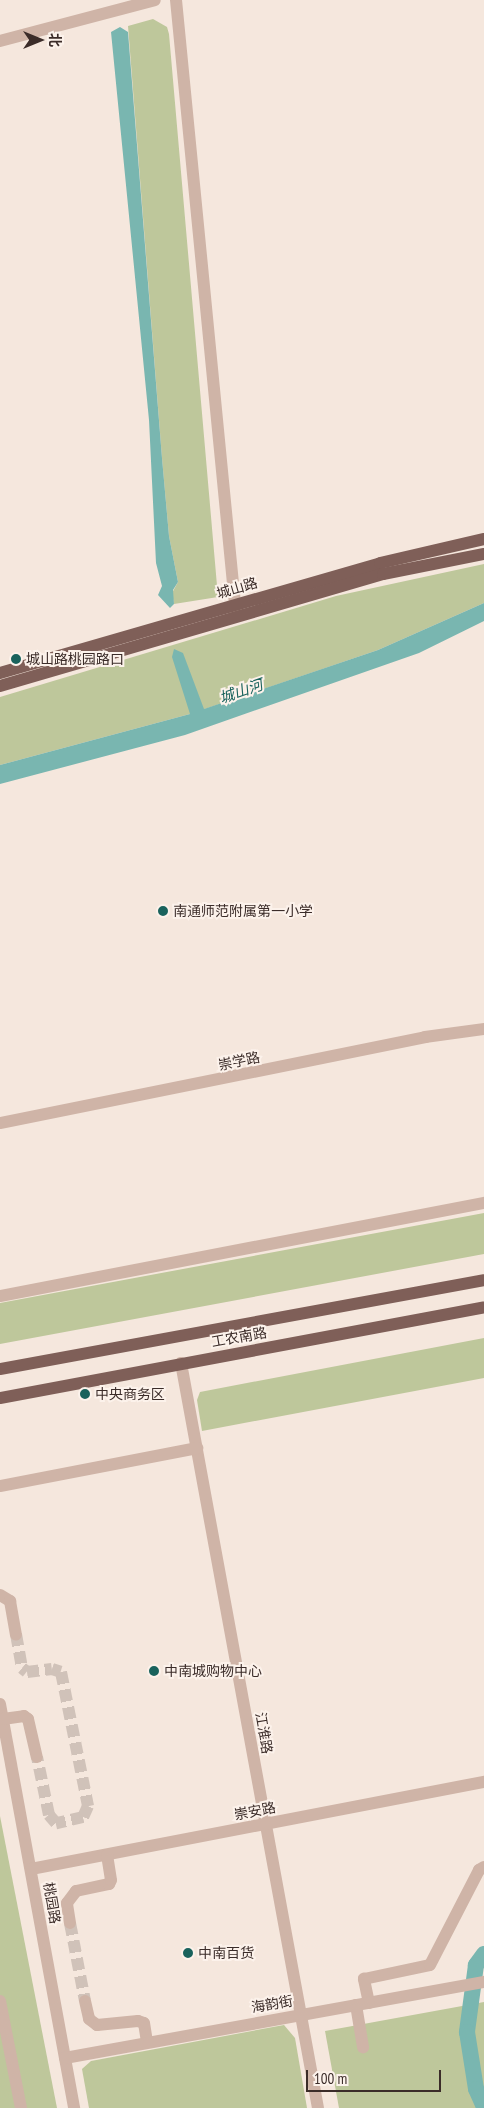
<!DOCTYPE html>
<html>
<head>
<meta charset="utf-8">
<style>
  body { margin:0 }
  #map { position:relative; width:484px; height:2108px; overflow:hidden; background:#f5e7dd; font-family:"PT Sans Narrow","Noto Sans SC",sans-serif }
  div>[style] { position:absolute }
  .green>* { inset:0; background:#bec79b }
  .water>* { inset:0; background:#79b6b0 }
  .river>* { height:16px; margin:-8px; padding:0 8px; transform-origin:8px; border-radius:8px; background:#79b6b0 }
  .minor-tunnel>* { height:12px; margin-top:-6px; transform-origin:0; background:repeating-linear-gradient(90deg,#d0c2b9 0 12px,transparent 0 18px) }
  .minor>* { height:12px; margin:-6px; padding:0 6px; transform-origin:6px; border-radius:6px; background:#cfb4a7 }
  .major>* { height:12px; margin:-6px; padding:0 6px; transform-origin:6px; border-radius:6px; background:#7f5f58 }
  .dots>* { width:14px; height:14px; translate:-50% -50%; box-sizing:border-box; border:2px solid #fcf2eb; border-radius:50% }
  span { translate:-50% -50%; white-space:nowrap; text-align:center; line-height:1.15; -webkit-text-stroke:4px #fcf2eb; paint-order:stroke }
  .street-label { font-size:14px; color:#3b2c29 }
  .poi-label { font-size:14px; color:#3b2c29 }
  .left { translate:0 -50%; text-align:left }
  .water-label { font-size:15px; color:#19625c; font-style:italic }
  .north { position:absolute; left:15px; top:15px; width:50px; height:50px; -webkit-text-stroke:4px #fcf2eb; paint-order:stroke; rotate:90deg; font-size:14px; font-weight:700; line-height:20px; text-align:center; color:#3b2c29 }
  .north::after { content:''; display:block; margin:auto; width:18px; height:22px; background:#3b2c29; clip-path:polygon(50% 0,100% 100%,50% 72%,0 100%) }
  .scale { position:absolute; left:306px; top:2070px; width:135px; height:22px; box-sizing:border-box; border:2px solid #3b2c29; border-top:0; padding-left:6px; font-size:15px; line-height:18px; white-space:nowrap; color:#3b2c29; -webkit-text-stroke:4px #fcf2eb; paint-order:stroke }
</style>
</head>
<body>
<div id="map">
  <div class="green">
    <i style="clip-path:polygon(153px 19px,167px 27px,169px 34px,218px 597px,174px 604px,172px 593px,178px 582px,169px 536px,162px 458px,128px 26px)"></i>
    <i style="clip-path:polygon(484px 564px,484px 603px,378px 650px,190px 714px,0 765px,0 697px,336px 596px)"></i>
    <i style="clip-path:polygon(484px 1213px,484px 1254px,0 1344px,0 1303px)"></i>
    <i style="clip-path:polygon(484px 1338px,484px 1378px,202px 1431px,197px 1400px,200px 1392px)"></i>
    <i style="clip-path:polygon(0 1816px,57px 2108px,0 2108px)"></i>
    <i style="clip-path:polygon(484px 2002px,484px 2108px,339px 2108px,325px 2031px)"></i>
    <i style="clip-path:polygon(284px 2025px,295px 2038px,307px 2108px,89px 2108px,82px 2069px,91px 2061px)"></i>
  </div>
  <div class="water">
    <i style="clip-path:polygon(120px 27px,128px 32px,162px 458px,169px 536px,178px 582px,173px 590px,174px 604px,170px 608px,158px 595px,162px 586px,156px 563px,149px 420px,111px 32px)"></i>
    <i style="clip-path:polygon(484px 603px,484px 621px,419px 653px,185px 735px,0 784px,0 765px,190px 714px,172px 657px,174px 649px,183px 653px,204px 709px,378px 650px)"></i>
  </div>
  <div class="river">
    <i style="left:484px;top:1954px;width:14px;rotate:126deg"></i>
    <i style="left:476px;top:1965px;width:68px;rotate:97.7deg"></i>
    <i style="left:467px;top:2032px;width:58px;rotate:81deg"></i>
    <i style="left:476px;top:2089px;width:20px;rotate:66deg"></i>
  </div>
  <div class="minor-tunnel">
    <i style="left:16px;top:1634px;width:35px;rotate:80deg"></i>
    <i style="left:22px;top:1668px;width:6px;rotate:39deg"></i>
    <i style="left:27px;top:1672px;width:25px;rotate:-7deg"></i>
    <i style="left:52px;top:1669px;width:9px;rotate:18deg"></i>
    <i style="left:61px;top:1672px;width:137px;rotate:78.6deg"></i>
    <i style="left:88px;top:1806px;width:12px;rotate:114deg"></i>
    <i style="left:83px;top:1817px;width:28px;rotate:167deg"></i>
    <i style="left:56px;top:1823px;width:11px;rotate:-131deg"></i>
    <i style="left:49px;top:1815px;width:59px;rotate:-101.7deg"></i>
    <i style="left:70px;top:1923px;width:79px;rotate:79.1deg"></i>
  </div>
  <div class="minor">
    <i style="left:176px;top:0;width:617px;rotate:84.42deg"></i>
    <i style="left:0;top:41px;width:160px;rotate:-14.8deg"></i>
    <i style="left:0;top:1123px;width:434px;rotate:-11.4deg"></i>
    <i style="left:425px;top:1037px;width:60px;rotate:-7.7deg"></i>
    <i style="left:0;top:1296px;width:493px;rotate:-10.9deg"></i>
    <i style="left:181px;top:1363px;width:757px;rotate:79.58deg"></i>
    <i style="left:0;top:1486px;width:201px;rotate:-10.9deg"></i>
    <i style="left:0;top:1595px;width:12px;rotate:31deg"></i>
    <i style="left:10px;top:1601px;width:34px;rotate:80deg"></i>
    <i style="left:0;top:1704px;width:411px;rotate:79.6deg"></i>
    <i style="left:3px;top:1719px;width:21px;rotate:-8deg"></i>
    <i style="left:24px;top:1716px;width:5px;rotate:37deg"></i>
    <i style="left:28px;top:1719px;width:39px;rotate:77deg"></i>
    <i style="left:31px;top:1869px;width:461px;rotate:-10.9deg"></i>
    <i style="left:70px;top:1923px;width:20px;rotate:-99deg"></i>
    <i style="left:67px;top:1903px;width:15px;rotate:-53deg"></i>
    <i style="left:76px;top:1891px;width:34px;rotate:-12deg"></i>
    <i style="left:109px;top:1884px;width:4px;rotate:-63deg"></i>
    <i style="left:111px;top:1880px;width:25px;rotate:-99deg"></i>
    <i style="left:0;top:2001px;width:109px;rotate:78.9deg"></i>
    <i style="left:85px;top:2001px;width:18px;rotate:77deg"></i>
    <i style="left:89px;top:2019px;width:10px;rotate:37deg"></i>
    <i style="left:97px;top:2025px;width:41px;rotate:-5.6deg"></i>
    <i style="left:138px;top:2021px;width:6px;rotate:18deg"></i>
    <i style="left:144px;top:2023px;width:19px;rotate:81deg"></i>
    <i style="left:369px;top:2003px;width:25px;rotate:-102deg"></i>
    <i style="left:364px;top:1979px;width:67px;rotate:-12deg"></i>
    <i style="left:430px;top:1965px;width:107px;rotate:-62.7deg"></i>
    <i style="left:479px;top:1870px;width:6px;rotate:-31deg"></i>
    <i style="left:356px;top:2005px;width:43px;rotate:80.5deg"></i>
    <i style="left:65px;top:2058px;width:426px;rotate:-10.3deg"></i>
  </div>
  <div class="major">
    <i style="left:0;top:673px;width:396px;rotate:-16.1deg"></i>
    <i style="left:380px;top:563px;width:107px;rotate:-13deg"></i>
    <i style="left:0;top:686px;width:399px;rotate:-16.3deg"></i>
    <i style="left:383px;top:574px;width:103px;rotate:-11.2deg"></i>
    <i style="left:0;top:1369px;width:492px;rotate:-10.4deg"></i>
    <i style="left:0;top:1398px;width:492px;rotate:-10.6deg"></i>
  </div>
  <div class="dots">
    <i style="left:16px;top:659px;background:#19625c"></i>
    <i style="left:163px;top:911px;background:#19625c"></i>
    <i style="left:85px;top:1394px;background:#19625c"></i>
    <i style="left:154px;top:1671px;background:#19625c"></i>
    <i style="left:188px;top:1953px;background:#19625c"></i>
  </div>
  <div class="street-label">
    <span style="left:237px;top:588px;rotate:-16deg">城山路</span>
    <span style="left:239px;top:1061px;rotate:-12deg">崇学路</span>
    <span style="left:239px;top:1337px;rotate:-10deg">工农南路</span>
    <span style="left:264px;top:1733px;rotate:80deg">江淮路</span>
    <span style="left:255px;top:1811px;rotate:-11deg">崇安路</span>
    <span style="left:52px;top:1903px;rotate:80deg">桃园路</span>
    <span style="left:272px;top:2004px;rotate:-10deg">海韵街</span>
  </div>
  <div class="poi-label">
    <span class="left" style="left:26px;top:659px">城山路桃园路口</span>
    <span class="left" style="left:173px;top:911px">南通师范附属第一小学</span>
    <span class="left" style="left:95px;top:1394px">中央商务区</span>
    <span class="left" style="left:164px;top:1671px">中南城购物中心</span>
    <span class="left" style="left:198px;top:1953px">中南百货</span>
  </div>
  <div class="water-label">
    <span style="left:241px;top:691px;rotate:-19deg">城山河</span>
  </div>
  <div class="north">北</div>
  <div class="scale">100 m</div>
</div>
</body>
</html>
